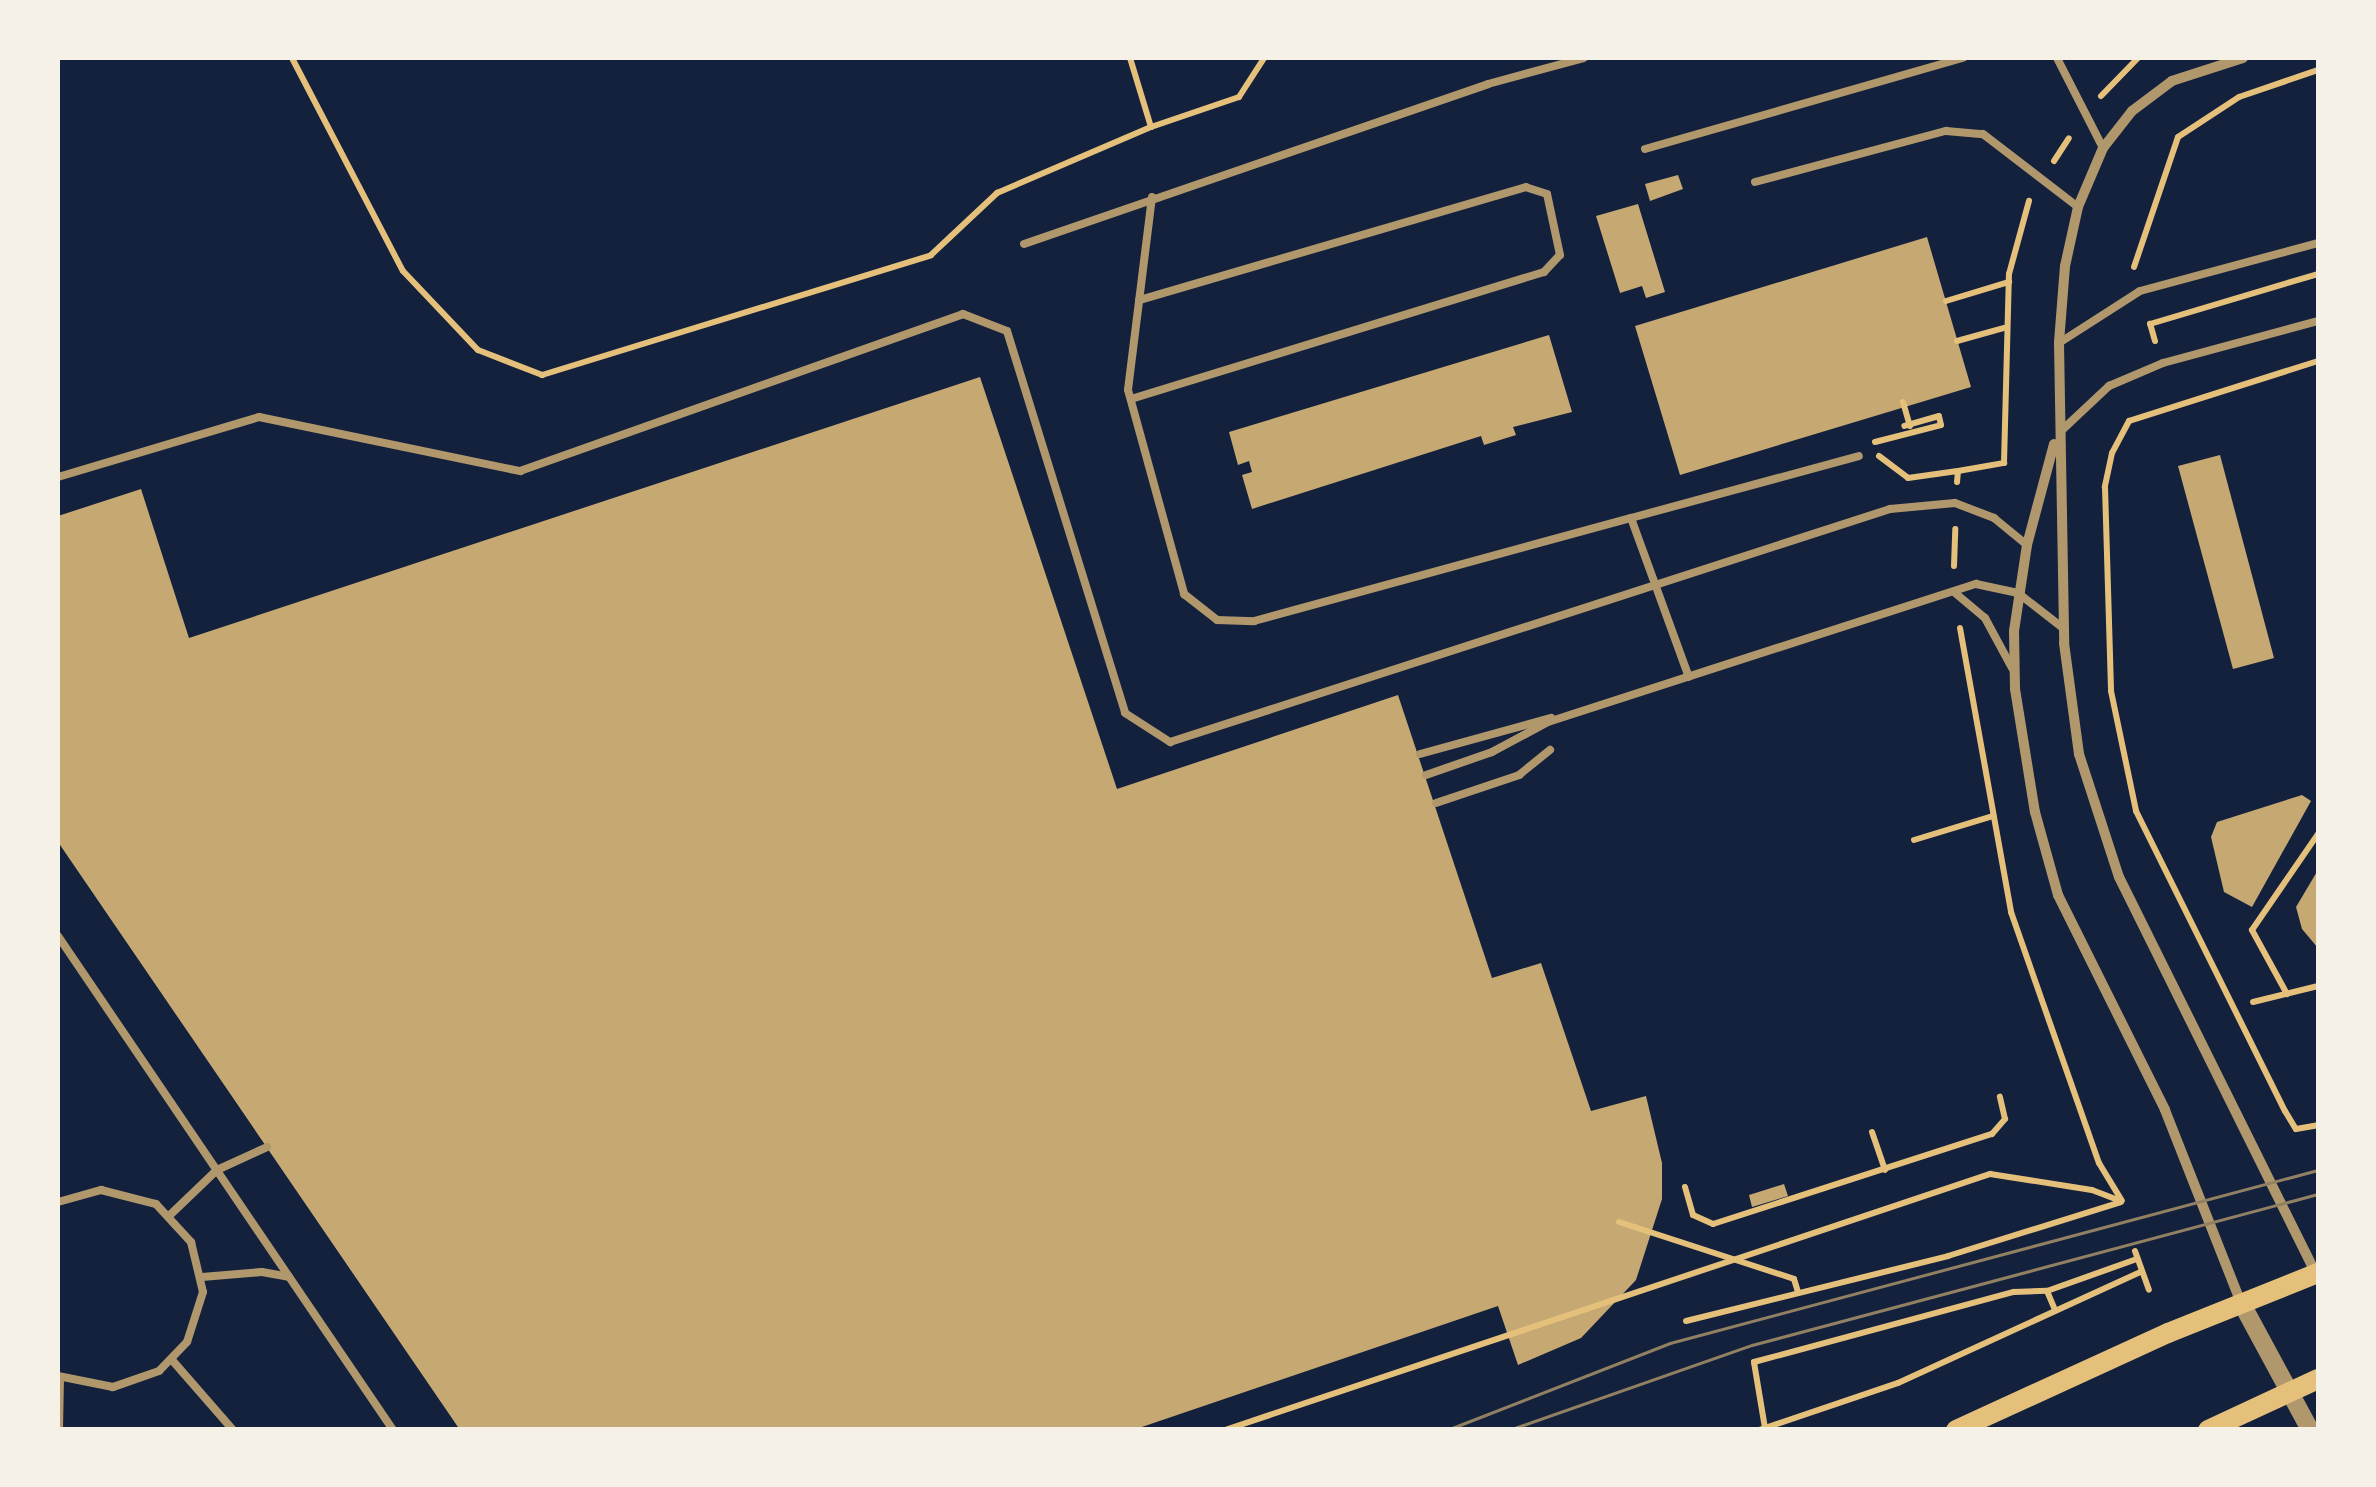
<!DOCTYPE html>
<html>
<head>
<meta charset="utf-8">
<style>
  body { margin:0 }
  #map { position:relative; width:2376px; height:1487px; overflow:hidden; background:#14213d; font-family:Karla,sans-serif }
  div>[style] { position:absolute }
  .building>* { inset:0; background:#c6a872 }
  .path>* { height:6px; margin:-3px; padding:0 3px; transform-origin:3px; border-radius:3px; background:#e5c07b }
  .service>* { height:8px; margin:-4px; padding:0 4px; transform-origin:4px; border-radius:4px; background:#b1986c }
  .minor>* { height:10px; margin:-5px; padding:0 5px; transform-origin:5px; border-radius:5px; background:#b1986c }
  .tertiary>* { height:18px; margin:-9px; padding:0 9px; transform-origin:9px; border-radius:9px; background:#b1986c }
  .secondary>* { height:20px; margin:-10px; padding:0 10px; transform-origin:10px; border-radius:10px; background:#e5c07b }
  .tram>* { height:2.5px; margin:-1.25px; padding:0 1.25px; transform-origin:1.25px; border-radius:1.25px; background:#918062 }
  span { translate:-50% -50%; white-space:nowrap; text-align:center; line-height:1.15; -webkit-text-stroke:8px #f6f1e7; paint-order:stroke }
  .frame { position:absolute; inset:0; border:60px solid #f6f1e7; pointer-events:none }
</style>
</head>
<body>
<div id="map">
  <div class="building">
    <i style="clip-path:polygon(1678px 175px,1683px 189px,1650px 201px,1645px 184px)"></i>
    <i style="clip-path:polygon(1638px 204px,1665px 292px,1646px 298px,1642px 286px,1620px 293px,1596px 216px)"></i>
    <i style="clip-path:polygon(1927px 237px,1971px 387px,1680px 475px,1635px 326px)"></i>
    <i style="clip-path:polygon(1549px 335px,1572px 412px,1513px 427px,1516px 435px,1484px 445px,1481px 436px,1252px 509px,1242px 475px,1252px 472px,1249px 461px,1238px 465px,1229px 432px)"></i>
    <i style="clip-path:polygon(980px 377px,1117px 789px,1398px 695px,1492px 978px,1541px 963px,1591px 1111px,1646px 1096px,1662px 1163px,1662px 1199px,1636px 1280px,1581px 1338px,1518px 1365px,1498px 1306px,1133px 1430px,460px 1430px,58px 842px,58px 516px,141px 489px,189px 638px)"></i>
    <i style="clip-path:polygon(2220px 455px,2274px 658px,2233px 669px,2178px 466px)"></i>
    <i style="clip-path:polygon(2302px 795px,2311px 801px,2252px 907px,2224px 892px,2211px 837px,2217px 822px)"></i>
    <i style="clip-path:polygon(2318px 870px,2318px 948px,2302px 929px,2296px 907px)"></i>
    <i style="clip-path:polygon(1784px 1184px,1788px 1196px,1752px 1207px,1749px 1195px)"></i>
  </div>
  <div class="path">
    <i style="left:292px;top:58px;width:240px;rotate:62.5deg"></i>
    <i style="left:403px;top:271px;width:109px;rotate:46.5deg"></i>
    <i style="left:478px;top:350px;width:69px;rotate:21.3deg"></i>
    <i style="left:542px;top:375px;width:407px;rotate:-17.1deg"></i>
    <i style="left:931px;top:255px;width:91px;rotate:-43.2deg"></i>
    <i style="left:997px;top:193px;width:168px;rotate:-23.2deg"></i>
    <i style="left:1151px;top:127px;width:72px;rotate:-106.9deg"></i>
    <i style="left:2101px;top:96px;width:53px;rotate:-45.8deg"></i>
    <i style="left:1151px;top:127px;width:93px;rotate:-18.8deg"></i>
    <i style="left:1239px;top:97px;width:46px;rotate:-57.3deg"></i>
    <i style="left:2054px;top:161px;width:27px;rotate:-57deg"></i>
    <i style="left:2134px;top:267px;width:137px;rotate:-71.3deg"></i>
    <i style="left:2178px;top:137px;width:73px;rotate:-33.3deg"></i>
    <i style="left:2239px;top:97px;width:83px;rotate:-18.9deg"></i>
    <i style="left:1946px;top:301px;width:66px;rotate:-16.8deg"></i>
    <i style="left:1957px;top:341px;width:49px;rotate:-15.5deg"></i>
    <i style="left:2155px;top:341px;width:18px;rotate:-106deg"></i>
    <i style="left:2150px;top:324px;width:175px;rotate:-16.6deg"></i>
    <i style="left:2318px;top:361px;width:198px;rotate:162.4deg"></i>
    <i style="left:2129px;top:421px;width:36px;rotate:118deg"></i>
    <i style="left:2112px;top:453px;width:35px;rotate:102deg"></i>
    <i style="left:2105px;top:487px;width:204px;rotate:88.3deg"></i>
    <i style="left:2111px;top:691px;width:123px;rotate:78.2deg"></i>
    <i style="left:2136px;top:811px;width:335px;rotate:63.6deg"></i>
    <i style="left:2285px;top:1111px;width:21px;rotate:59deg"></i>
    <i style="left:2296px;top:1129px;width:22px;rotate:-10deg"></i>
    <i style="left:1903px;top:402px;width:25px;rotate:74deg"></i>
    <i style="left:1875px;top:442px;width:68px;rotate:-14.4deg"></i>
    <i style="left:1941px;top:425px;width:9px;rotate:-103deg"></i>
    <i style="left:1939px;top:416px;width:36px;rotate:164deg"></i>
    <i style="left:1879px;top:456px;width:36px;rotate:37deg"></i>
    <i style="left:1908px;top:478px;width:50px;rotate:-8deg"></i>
    <i style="left:1958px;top:471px;width:11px;rotate:95deg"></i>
    <i style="left:1958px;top:471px;width:47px;rotate:-9.9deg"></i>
    <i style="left:2004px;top:463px;width:189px;rotate:-88.5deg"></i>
    <i style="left:2009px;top:274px;width:76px;rotate:-74.7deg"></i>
    <i style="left:1954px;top:566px;width:37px;rotate:-88deg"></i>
    <i style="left:1960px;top:628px;width:289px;rotate:79.8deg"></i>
    <i style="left:2011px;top:912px;width:266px;rotate:70.7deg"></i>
    <i style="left:2099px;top:1163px;width:44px;rotate:58.8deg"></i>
    <i style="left:1914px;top:840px;width:83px;rotate:-16.9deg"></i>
    <i style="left:2287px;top:994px;width:73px;rotate:-118.7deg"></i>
    <i style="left:2252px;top:930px;width:116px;rotate:-55.5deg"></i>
    <i style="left:2253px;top:1002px;width:67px;rotate:-13.8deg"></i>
    <i style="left:1872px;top:1132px;width:40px;rotate:71.1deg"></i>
    <i style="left:1685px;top:1187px;width:29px;rotate:74deg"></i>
    <i style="left:1693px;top:1215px;width:22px;rotate:24deg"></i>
    <i style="left:1713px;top:1224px;width:293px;rotate:-17.9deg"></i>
    <i style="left:1992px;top:1134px;width:20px;rotate:-49deg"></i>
    <i style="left:2005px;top:1119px;width:23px;rotate:-103deg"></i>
    <i style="left:1619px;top:1222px;width:184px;rotate:18deg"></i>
    <i style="left:1794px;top:1279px;width:14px;rotate:73deg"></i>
    <i style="left:2135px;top:1251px;width:41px;rotate:70.3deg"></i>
    <i style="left:2047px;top:1291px;width:96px;rotate:-19.6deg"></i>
    <i style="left:1686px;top:1321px;width:270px;rotate:-13.9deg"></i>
    <i style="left:1948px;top:1256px;width:181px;rotate:-17.3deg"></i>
    <i style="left:1765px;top:1428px;width:67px;rotate:-99.5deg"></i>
    <i style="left:1754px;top:1362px;width:269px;rotate:-15.1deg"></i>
    <i style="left:2014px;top:1292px;width:33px;rotate:-2deg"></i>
    <i style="left:2047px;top:1291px;width:21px;rotate:67deg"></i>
    <i style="left:1225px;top:1430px;width:807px;rotate:-18.5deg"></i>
    <i style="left:1990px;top:1174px;width:103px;rotate:8.9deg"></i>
    <i style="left:2092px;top:1190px;width:30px;rotate:21deg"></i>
    <i style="left:1759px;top:1430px;width:147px;rotate:-18.7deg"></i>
    <i style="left:1898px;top:1383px;width:267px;rotate:-24.6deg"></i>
  </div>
  <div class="service">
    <i style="left:2057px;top:58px;width:101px;rotate:62.9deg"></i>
    <i style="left:1645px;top:149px;width:331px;rotate:-16deg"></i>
    <i style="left:1755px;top:182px;width:198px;rotate:-15deg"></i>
    <i style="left:1946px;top:131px;width:37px;rotate:5deg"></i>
    <i style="left:1983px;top:134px;width:120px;rotate:37.5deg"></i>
    <i style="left:1152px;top:197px;width:194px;rotate:97.1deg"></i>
    <i style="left:1128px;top:390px;width:212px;rotate:74.6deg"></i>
    <i style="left:1184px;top:594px;width:42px;rotate:38.2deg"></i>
    <i style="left:1217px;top:620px;width:37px;rotate:2deg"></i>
    <i style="left:1254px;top:621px;width:391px;rotate:-15.3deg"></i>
    <i style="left:1631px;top:518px;width:169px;rotate:70deg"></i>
    <i style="left:1024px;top:244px;width:491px;rotate:-19deg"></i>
    <i style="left:1488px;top:84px;width:99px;rotate:-15.2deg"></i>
    <i style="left:2059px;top:343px;width:96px;rotate:-32.7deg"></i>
    <i style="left:2140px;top:291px;width:184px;rotate:-15.1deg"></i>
    <i style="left:1131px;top:399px;width:432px;rotate:-17.1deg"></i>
    <i style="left:1544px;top:272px;width:23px;rotate:-47deg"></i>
    <i style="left:1560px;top:255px;width:62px;rotate:-102deg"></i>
    <i style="left:1547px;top:194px;width:22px;rotate:-162deg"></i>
    <i style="left:1526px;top:187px;width:403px;rotate:163.7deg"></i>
    <i style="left:2061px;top:431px;width:66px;rotate:-43.2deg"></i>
    <i style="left:2109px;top:386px;width:59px;rotate:-23.1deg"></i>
    <i style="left:2163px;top:363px;width:161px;rotate:-15.2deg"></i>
    <i style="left:58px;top:477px;width:210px;rotate:-16.6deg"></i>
    <i style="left:259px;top:417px;width:267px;rotate:11.7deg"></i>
    <i style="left:520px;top:471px;width:470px;rotate:-19.5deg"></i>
    <i style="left:963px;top:314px;width:47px;rotate:21.1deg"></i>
    <i style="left:1007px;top:331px;width:400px;rotate:72.8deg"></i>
    <i style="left:1125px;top:713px;width:54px;rotate:32.8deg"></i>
    <i style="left:1170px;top:742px;width:757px;rotate:-17.93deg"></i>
    <i style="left:1890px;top:509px;width:65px;rotate:-5.3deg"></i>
    <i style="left:1955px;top:503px;width:42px;rotate:21deg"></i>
    <i style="left:1994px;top:518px;width:43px;rotate:39.3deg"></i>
    <i style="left:1631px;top:518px;width:236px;rotate:-15.2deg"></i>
    <i style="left:1954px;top:592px;width:40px;rotate:40deg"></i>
    <i style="left:1985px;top:618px;width:57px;rotate:61.6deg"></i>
    <i style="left:1420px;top:754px;width:136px;rotate:-15.4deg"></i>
    <i style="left:1426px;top:775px;width:70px;rotate:-19.2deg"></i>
    <i style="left:1492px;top:752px;width:64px;rotate:-28.2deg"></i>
    <i style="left:1548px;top:722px;width:450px;rotate:-17.9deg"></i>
    <i style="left:1976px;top:584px;width:43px;rotate:12.1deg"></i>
    <i style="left:2018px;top:593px;width:57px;rotate:37.9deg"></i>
    <i style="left:1436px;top:803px;width:88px;rotate:-18.6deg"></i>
    <i style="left:1519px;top:775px;width:40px;rotate:-39deg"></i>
    <i style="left:58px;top:936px;width:597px;rotate:55.86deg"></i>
    <i style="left:58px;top:1202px;width:45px;rotate:-15.6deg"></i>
    <i style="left:101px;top:1190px;width:57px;rotate:14.3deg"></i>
    <i style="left:156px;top:1204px;width:52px;rotate:47.4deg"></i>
    <i style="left:191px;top:1242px;width:51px;rotate:76.5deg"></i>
    <i style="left:203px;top:1292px;width:52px;rotate:107.7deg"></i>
    <i style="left:187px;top:1342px;width:40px;rotate:134deg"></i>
    <i style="left:159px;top:1371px;width:49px;rotate:160.8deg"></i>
    <i style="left:113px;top:1387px;width:56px;rotate:-168.7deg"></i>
    <i style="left:170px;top:1215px;width:65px;rotate:-43.8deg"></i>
    <i style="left:217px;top:1170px;width:55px;rotate:-24.7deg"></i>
    <i style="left:202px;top:1277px;width:60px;rotate:-4.8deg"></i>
    <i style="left:262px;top:1272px;width:27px;rotate:10deg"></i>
    <i style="left:172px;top:1360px;width:93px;rotate:48.9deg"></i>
    <i style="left:59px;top:1430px;width:53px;rotate:-88.9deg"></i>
  </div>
  <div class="minor">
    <i style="left:2243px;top:58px;width:75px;rotate:162.1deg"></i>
    <i style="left:2172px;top:81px;width:50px;rotate:143.1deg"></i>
    <i style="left:2132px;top:111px;width:47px;rotate:128.1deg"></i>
    <i style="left:2103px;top:148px;width:64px;rotate:113deg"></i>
    <i style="left:2078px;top:207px;width:60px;rotate:102.4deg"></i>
    <i style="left:2065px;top:266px;width:77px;rotate:94.5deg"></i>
    <i style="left:2059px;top:343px;width:300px;rotate:89deg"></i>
    <i style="left:2064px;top:643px;width:112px;rotate:82.3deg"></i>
    <i style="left:2079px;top:754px;width:129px;rotate:72deg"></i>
    <i style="left:2119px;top:877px;width:443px;rotate:63.6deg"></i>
    <i style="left:2054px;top:444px;width:105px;rotate:105deg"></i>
    <i style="left:2027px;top:545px;width:87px;rotate:98.6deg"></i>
    <i style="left:2014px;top:631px;width:58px;rotate:89deg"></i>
    <i style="left:2015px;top:689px;width:125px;rotate:80.8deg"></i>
    <i style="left:2035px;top:812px;width:86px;rotate:74.5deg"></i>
    <i style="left:2058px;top:895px;width:240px;rotate:63.5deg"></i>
    <i style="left:2165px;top:1110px;width:207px;rotate:68.5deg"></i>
  </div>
  <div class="tertiary">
    <i style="left:2242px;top:1304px;width:143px;rotate:61.6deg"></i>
  </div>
  <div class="secondary">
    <i style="left:1956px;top:1430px;width:233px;rotate:-24.6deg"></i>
    <i style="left:2168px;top:1333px;width:162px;rotate:-21.8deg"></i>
    <i style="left:2208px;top:1430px;width:121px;rotate:-24.9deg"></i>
  </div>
  <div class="tram">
    <i style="left:1447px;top:1430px;width:239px;rotate:-21.3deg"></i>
    <i style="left:1670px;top:1343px;width:671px;rotate:-14.95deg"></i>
    <i style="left:1509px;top:1430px;width:257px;rotate:-19.3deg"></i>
    <i style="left:1752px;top:1345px;width:586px;rotate:-14.94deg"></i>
  </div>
  <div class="frame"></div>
</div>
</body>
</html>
